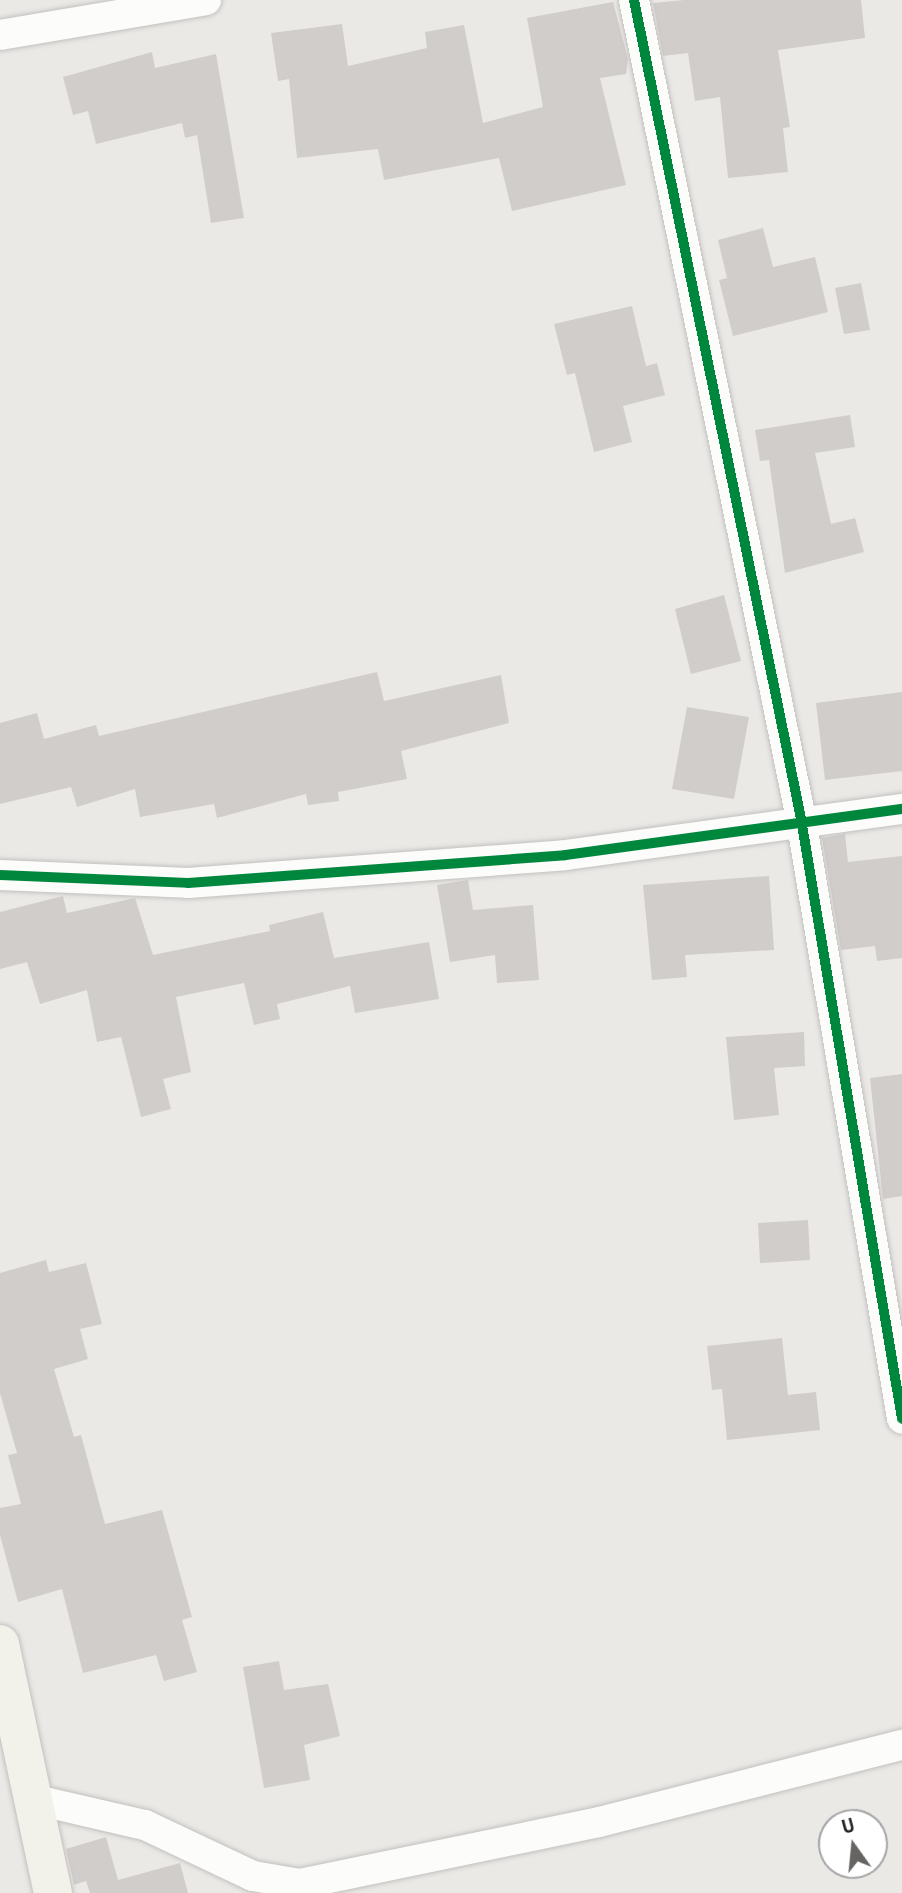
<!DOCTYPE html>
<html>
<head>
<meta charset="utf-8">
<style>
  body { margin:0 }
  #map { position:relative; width:902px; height:1893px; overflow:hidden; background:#ebe9e6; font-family:"PT Sans",sans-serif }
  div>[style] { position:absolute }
  .building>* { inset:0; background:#d0cdcb }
  .roads { filter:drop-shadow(0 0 2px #c2c1c0) drop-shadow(0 0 2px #c2c1c0) }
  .street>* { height:30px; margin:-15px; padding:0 15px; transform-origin:15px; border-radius:15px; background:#fcfcfb }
  .secondary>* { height:38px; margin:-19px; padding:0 19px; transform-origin:19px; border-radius:19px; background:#f2f2ea }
  .cycleway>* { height:10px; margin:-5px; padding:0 5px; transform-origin:5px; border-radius:5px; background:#00873e }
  span { translate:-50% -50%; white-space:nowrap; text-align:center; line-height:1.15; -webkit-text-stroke:7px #fff; paint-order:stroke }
  .north { position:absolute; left:818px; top:1809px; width:70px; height:70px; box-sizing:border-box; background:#fff; border:2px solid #a5a5a5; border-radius:50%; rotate:345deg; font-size:19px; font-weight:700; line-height:28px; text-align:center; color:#1d1d1d }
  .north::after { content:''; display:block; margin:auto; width:24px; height:32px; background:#656463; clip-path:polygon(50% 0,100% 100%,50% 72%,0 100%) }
</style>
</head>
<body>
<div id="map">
  <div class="building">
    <i style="clip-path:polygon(684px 0,861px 0,865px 38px,778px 50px,790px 127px,783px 128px,788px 172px,728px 178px,720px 97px,695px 101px,688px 53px,663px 56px,653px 3px)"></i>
    <i style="clip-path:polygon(613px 2px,628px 59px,626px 74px,600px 78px,626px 185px,512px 211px,499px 158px,384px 180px,378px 149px,297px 158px,289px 79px,278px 81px,271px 33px,342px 24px,348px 66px,427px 48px,425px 32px,464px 25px,483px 123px,543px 107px,527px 18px)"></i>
    <i style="clip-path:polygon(152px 52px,155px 68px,216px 54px,244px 218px,211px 223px,197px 135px,185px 138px,182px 123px,96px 144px,88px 111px,73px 115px,63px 77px)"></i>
    <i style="clip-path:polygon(763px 228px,773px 267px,815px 257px,828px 312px,733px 336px,719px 280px,727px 278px,718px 240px)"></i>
    <i style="clip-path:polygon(861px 283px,870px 330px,844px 334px,835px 288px)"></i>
    <i style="clip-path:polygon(632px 306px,646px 366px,657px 363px,665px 395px,623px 406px,632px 442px,594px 452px,575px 373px,567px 375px,554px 324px)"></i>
    <i style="clip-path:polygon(850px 415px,855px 447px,815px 453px,831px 524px,855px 518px,864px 552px,785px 573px,769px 460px,760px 461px,755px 430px)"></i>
    <i style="clip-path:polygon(724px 595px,741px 661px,691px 674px,675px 609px)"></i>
    <i style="clip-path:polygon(377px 672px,384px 701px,501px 675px,509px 723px,401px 751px,407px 779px,338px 792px,339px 801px,308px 805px,306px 794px,217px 818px,214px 804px,140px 817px,135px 789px,77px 807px,71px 787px,0 804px,0 723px,37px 713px,44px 739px,96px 725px,99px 736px)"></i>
    <i style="clip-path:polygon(902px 692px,902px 771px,825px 780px,816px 703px)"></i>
    <i style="clip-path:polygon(687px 707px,749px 717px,734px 799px,672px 789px)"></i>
    <i style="clip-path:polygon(845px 834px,848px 862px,902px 856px,902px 958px,877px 961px,875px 946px,841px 950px,822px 838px)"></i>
    <i style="clip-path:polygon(769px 876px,774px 950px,685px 955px,687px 977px,652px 980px,643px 885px)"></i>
    <i style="clip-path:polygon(468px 880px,473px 910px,533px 905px,539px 980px,497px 983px,495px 955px,450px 962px,437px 885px)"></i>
    <i style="clip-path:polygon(63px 896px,67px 913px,135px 898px,153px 955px,270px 931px,269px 925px,323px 912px,334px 958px,429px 942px,439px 999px,355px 1013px,350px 986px,277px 1004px,280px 1019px,254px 1025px,244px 983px,176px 997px,191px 1072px,163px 1079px,171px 1109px,141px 1117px,121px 1037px,97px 1042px,87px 990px,40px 1004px,27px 962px,0 969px,0 912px)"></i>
    <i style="clip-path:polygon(804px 1032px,805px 1066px,774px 1068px,779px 1115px,734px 1120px,726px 1037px)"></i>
    <i style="clip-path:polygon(902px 1074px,902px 1196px,883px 1199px,870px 1078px)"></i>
    <i style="clip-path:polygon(808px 1220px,810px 1260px,760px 1263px,758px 1223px)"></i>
    <i style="clip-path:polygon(46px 1260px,49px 1272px,86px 1263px,102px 1324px,80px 1329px,88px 1359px,54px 1369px,74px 1437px,81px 1435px,105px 1524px,162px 1510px,192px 1617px,182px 1620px,197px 1672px,164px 1681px,156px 1655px,83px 1673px,62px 1589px,18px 1602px,0 1535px,0 1508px,21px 1504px,8px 1455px,17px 1453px,0 1393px,0 1273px)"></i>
    <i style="clip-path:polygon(782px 1338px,788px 1395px,816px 1392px,820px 1430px,727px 1440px,722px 1389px,712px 1390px,707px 1346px)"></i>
    <i style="clip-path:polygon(279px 1661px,284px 1690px,328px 1684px,340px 1736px,304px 1745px,310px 1780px,264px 1788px,243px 1667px)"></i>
    <i style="clip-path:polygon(106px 1837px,118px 1880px,180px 1863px,188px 1893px,90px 1893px,86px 1881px,74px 1885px,66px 1849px)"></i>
  </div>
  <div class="roads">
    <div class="street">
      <i style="left:634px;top:0;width:836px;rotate:78.47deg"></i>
      <i style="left:801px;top:819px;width:608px;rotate:80.44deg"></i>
      <i style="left:0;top:35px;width:209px;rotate:-9.6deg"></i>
      <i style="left:0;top:875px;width:188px;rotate:2.4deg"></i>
      <i style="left:188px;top:883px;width:378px;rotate:-4.2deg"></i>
      <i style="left:565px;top:855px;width:340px;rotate:-7.8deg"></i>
      <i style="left:32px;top:1799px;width:116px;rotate:13deg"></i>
      <i style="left:145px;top:1825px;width:119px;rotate:25.3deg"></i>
      <i style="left:253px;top:1876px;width:48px;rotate:9.7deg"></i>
      <i style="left:300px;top:1884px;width:305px;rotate:-11.7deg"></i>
      <i style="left:599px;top:1822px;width:313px;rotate:-14.3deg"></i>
    </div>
    <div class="secondary">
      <i style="left:0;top:1644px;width:255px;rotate:78deg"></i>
    </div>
  </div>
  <div class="cycleway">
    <i style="left:634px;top:0;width:836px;rotate:78.47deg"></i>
    <i style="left:801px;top:819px;width:608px;rotate:80.44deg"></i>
    <i style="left:0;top:875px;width:188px;rotate:2.4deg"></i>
    <i style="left:188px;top:883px;width:378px;rotate:-4.2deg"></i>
    <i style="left:565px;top:855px;width:340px;rotate:-7.8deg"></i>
  </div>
  <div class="north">U</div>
</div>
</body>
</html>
